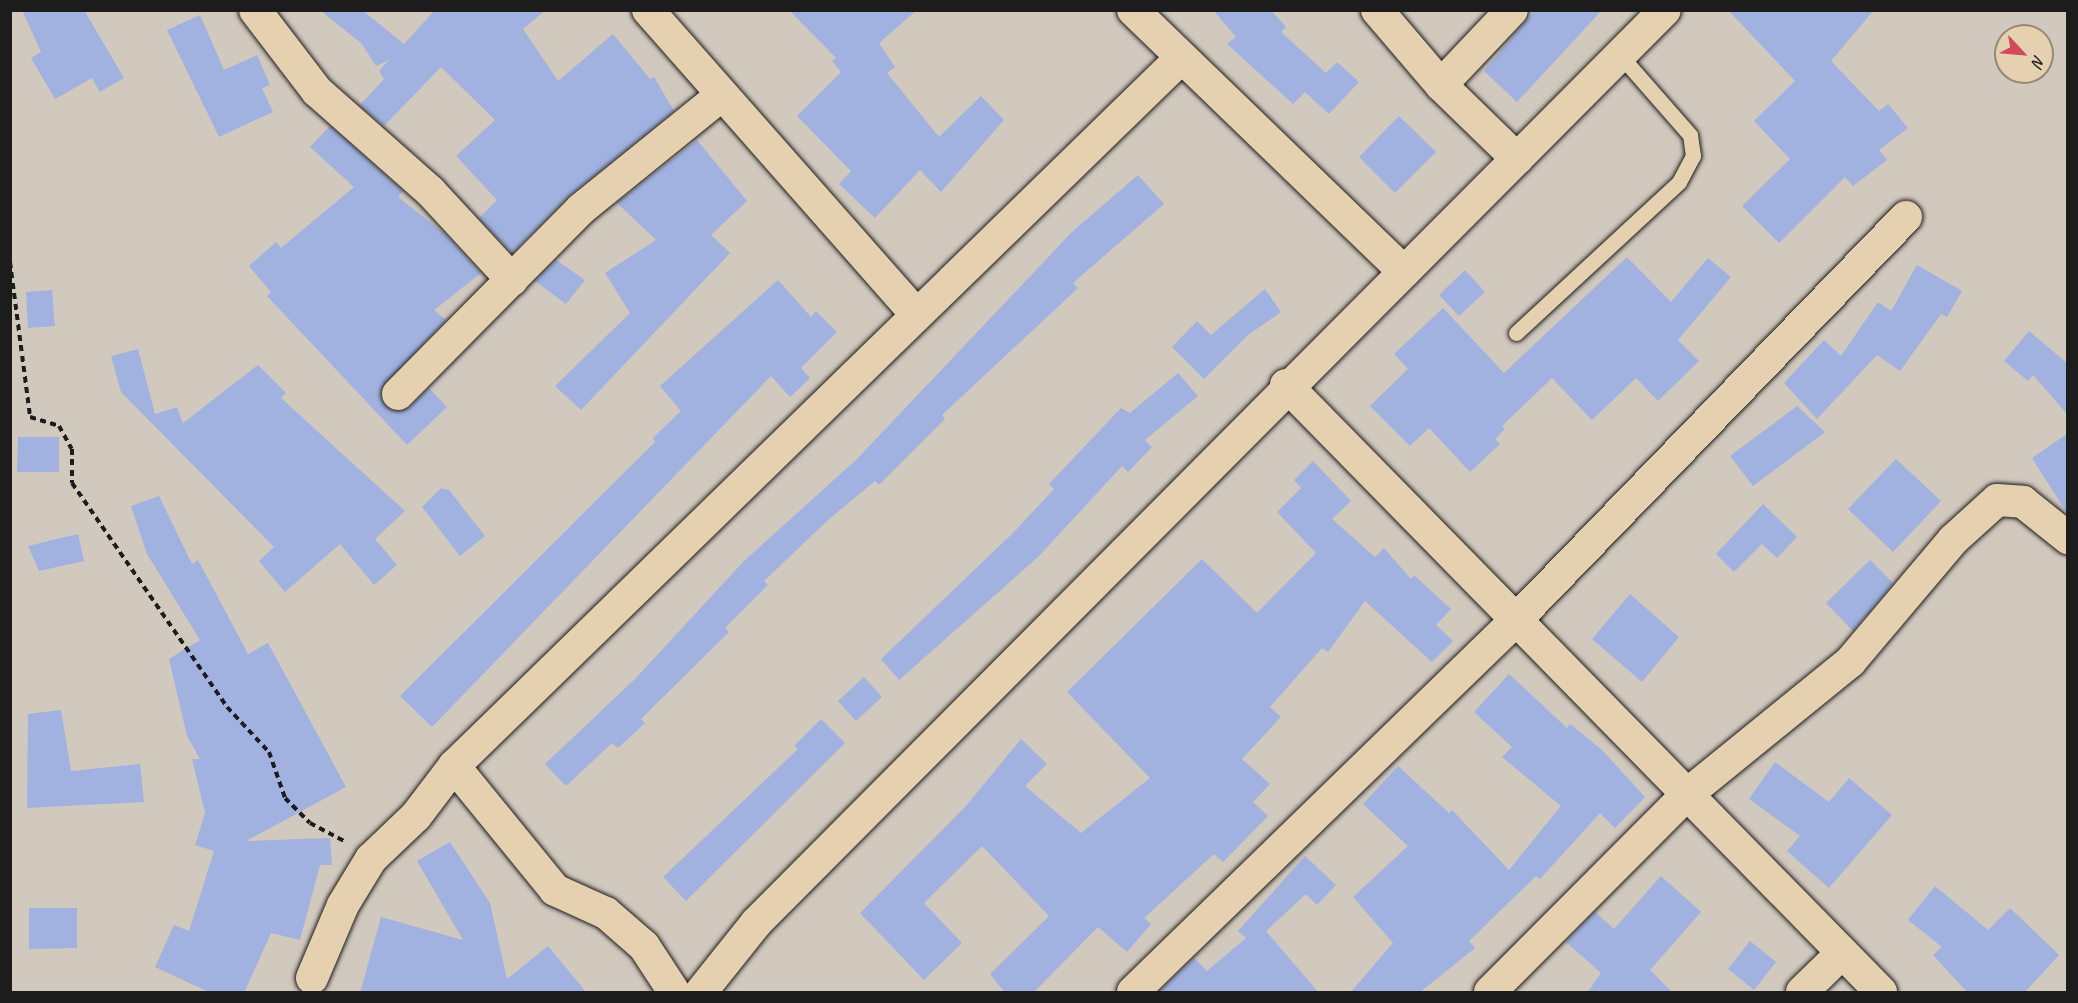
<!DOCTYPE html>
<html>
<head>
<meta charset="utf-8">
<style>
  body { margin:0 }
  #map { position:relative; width:2078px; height:1003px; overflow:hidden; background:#d1c8be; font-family:Caveat,sans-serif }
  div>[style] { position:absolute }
  .building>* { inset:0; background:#a1b2e0 }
  .path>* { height:4px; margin-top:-2px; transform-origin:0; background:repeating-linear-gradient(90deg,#1c1c1c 0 6px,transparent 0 10.5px) }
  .roads { filter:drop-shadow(0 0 2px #1c1c1c) drop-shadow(0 0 2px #1c1c1c) }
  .service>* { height:15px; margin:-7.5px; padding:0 7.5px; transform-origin:7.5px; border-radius:7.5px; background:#e5d1af }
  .minor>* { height:32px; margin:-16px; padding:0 16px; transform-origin:16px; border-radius:16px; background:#e5d1af }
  span { translate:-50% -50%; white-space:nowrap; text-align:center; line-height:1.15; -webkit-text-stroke:5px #e5d1af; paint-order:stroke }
  .frame { position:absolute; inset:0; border:12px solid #1c1c1c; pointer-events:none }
  .north { position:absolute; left:1994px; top:24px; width:60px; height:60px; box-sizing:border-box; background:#e5d1af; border:2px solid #958974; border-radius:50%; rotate:116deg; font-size:16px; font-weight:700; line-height:24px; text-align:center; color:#1c1c1c }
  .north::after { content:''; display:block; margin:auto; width:21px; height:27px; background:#d1495b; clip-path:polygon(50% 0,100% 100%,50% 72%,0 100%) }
</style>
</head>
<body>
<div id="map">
  <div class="building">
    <i style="clip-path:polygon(22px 10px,84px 10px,124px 78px,100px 92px,92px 78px,55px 99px,31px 58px,41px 52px)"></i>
    <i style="clip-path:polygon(320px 10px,362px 10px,404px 44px,435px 10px,546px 10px,523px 29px,558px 81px,613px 34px,650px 79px,654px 77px,674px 111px,570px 195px,512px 253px,479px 218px,497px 200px,456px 156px,495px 120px,441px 67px,384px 126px,360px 105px,384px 79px,379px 71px,389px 60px,376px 66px,362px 44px)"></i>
    <i style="clip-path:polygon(789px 10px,917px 10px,879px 43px,895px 67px,887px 73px,939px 137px,981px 96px,1004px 120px,941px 192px,920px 170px,875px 218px,839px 184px,851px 171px,797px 116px,841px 72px,832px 61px,836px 58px)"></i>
    <i style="clip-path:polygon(1213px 10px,1271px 10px,1286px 27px,1281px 32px,1326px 73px,1337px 62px,1359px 82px,1329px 114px,1305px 92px,1293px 104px,1227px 44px,1236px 37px)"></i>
    <i style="clip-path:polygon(1535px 10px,1602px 10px,1517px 102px,1484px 71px)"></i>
    <i style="clip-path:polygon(1728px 10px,1874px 10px,1831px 61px,1879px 111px,1888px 104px,1908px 128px,1879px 150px,1887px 160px,1853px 186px,1845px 177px,1779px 243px,1742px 206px,1790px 159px,1754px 121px,1795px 81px)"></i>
    <i style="clip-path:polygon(200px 15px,224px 70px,257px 55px,270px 85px,262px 88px,273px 112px,219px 137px,167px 30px)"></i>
    <i style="clip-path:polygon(1399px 116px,1436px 152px,1395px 193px,1359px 157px)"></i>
    <i style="clip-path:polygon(330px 126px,403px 191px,398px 197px,445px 234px,481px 273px,434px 310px,446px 320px,381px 389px,381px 399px,393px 411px,410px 407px,429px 388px,447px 407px,407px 445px,267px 296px,271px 292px,249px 266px,276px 242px,281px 248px,354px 187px,310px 147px)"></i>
    <i style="clip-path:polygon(697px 140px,747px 201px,711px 235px,730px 253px,581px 410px,555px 386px,630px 313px,605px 273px,656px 240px,617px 203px)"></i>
    <i style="clip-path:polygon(1138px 175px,1164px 204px,1073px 283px,1078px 288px,942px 415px,945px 419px,879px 485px,875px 481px,828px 520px,764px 581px,768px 585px,725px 628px,729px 632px,641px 719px,645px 723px,618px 748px,612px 743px,566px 786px,545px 764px,635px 679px,744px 561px,856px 460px,1073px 231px)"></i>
    <i style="clip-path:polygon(1627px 257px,1671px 302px,1708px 258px,1731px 277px,1678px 340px,1699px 361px,1658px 401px,1636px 378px,1592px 420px,1552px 378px,1502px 426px,1505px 429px,1495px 439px,1500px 444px,1470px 472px,1429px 428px,1410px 446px,1370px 406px,1408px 369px,1394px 354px,1443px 308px,1504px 373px)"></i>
    <i style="clip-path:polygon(556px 260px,585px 280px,566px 304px,535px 281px)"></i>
    <i style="clip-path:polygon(1917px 265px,1962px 291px,1947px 317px,1941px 314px,1900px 371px,1877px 355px,1817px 419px,1784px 383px,1824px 340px,1841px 356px,1878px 302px,1891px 311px)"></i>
    <i style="clip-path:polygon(1465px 270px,1485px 292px,1459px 316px,1439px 295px)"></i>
    <i style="clip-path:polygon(778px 280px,811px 317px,816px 311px,837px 332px,801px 368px,810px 378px,790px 397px,771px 376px,432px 727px,400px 696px,655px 442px,653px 438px,681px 411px,660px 386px)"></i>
    <i style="clip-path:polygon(1265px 289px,1281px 312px,1248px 335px,1204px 379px,1172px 347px,1197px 321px,1211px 335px)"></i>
    <i style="clip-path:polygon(52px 290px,55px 326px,28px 328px,26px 292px)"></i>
    <i style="clip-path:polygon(2029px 331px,2067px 363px,2067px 414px,2033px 375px,2028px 381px,2004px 361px)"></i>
    <i style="clip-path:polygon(138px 349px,155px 414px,177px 407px,183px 423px,258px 365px,286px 393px,281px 398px,405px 511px,375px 539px,397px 565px,374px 585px,340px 544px,285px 592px,259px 561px,274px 547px,121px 392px,111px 356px)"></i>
    <i style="clip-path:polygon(1178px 373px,1198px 396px,1145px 440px,1152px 447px,1128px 472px,1122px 466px,1038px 557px,899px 680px,881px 659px,1014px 532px,1054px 489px,1049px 484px,1121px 408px,1130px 413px)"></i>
    <i style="clip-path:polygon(1797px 406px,1825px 432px,1753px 486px,1730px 456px)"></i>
    <i style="clip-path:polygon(2067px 434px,2067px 513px,2032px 458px)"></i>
    <i style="clip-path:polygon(18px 437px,59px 437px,59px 472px,17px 472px)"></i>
    <i style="clip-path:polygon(1896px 459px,1941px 501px,1893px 552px,1848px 509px)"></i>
    <i style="clip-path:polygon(1313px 461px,1351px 501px,1332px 519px,1375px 557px,1384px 548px,1411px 579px,1414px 575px,1451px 609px,1436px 625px,1453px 641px,1432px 662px,1365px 601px,1328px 652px,1322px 648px,1270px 707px,1281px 717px,1242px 759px,1270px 784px,1253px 802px,1268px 816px,1223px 862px,1214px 854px,1144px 918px,1151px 924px,1127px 952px,1098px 927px,1033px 993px,1005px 993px,990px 974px,1049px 916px,982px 846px,924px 903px,962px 943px,924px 980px,860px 913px,966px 806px,1021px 739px,1047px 764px,1025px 786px,1081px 833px,1150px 778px,1067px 692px,1202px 559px,1257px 613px,1316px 553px,1277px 512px,1301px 488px,1294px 480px)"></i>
    <i style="clip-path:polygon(441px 488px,449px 490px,485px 536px,460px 556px,422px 507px)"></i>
    <i style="clip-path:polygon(159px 496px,192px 564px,198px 560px,248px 654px,268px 643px,346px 787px,246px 841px,330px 838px,332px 865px,320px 865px,300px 940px,271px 933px,244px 993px,211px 993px,155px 967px,174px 925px,189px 931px,214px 851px,195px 845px,205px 813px,192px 759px,200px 759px,187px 736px,169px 659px,200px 640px,147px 554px,131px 506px)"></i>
    <i style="clip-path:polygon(1763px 504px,1797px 537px,1777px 558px,1762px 544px,1734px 572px,1716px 554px)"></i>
    <i style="clip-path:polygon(78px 534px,84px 561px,39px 571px,28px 546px)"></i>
    <i style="clip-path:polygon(1870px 560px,1893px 583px,1853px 631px,1826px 603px)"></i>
    <i style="clip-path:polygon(1630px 594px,1679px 637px,1642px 682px,1592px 639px)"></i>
    <i style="clip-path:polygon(1509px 674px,1567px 728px,1570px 724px,1602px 750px,1645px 797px,1615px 828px,1600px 813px,1540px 879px,1536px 876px,1469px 941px,1475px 948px,1419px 993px,1350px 993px,1393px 943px,1353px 897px,1408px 846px,1363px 804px,1398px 766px,1449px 813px,1452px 810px,1509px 870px,1561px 806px,1502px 757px,1512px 747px,1474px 712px)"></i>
    <i style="clip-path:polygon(864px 677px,882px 697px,856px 721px,838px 701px)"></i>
    <i style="clip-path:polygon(61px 710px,71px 771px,140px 764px,144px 802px,27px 808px,28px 714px)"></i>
    <i style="clip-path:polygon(821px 719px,845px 743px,686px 901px,663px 877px,798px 749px,794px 746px)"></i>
    <i style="clip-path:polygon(1775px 762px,1829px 802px,1849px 778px,1892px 815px,1829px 888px,1787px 851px,1800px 836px,1749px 799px)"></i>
    <i style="clip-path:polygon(450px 842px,490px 903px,507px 979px,548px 946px,587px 993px,360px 993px,381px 917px,463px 940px,417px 861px)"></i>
    <i style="clip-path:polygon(1305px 856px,1336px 885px,1317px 905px,1306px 894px,1266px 931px,1319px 993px,1158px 993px,1194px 958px,1207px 971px,1246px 938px,1238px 931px)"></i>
    <i style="clip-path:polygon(1661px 876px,1701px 912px,1650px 970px,1673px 993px,1587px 993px,1601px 973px,1566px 942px,1595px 912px,1614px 929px)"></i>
    <i style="clip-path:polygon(1935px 886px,1988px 930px,2010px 908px,2059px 955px,2024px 993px,1968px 993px,1933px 955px,1942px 947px,1908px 920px)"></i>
    <i style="clip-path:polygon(29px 908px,77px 908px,77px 948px,29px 949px)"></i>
    <i style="clip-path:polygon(1750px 941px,1776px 962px,1754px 990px,1728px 969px)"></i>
  </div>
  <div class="path">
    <i style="left:10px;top:262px;width:156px;rotate:82.6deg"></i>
    <i style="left:30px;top:417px;width:30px;rotate:17deg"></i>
    <i style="left:59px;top:426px;width:26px;rotate:61deg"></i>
    <i style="left:72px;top:449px;width:34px;rotate:90deg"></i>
    <i style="left:72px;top:483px;width:272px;rotate:55.3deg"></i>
    <i style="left:227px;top:707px;width:62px;rotate:47deg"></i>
    <i style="left:269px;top:752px;width:49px;rotate:70.8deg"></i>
    <i style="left:285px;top:798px;width:35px;rotate:45deg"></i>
    <i style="left:310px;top:823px;width:38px;rotate:28deg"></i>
  </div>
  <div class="roads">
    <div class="service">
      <i style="left:1516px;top:333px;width:222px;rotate:-42.8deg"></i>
      <i style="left:1679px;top:182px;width:30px;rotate:-62deg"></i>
      <i style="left:1693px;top:156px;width:21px;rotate:-98deg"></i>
      <i style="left:1690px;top:135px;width:106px;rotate:-131.2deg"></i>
    </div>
    <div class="minor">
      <i style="left:255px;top:10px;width:102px;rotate:52.6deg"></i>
      <i style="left:317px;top:91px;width:151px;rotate:41.5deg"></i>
      <i style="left:430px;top:191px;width:121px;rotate:47.3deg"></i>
      <i style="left:648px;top:10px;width:404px;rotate:48.6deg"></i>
      <i style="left:1133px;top:10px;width:377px;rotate:44deg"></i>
      <i style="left:1377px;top:10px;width:99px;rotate:49.5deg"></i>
      <i style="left:1441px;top:85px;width:106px;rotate:44.2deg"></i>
      <i style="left:1441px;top:85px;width:103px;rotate:-46.6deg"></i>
      <i style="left:1286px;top:385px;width:850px;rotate:45.57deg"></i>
      <i style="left:398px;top:394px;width:260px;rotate:-45.3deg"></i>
      <i style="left:581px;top:209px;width:181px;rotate:-39deg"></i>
      <i style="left:454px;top:766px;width:160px;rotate:50.8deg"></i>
      <i style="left:555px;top:890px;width:56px;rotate:24.3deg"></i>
      <i style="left:606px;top:913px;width:50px;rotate:41deg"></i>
      <i style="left:644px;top:946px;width:55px;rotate:56.9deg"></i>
      <i style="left:312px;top:978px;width:79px;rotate:-67deg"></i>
      <i style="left:343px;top:905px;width:54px;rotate:-58.7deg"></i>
      <i style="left:371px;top:859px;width:62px;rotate:-43.7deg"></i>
      <i style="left:416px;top:816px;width:63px;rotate:-52.8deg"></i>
      <i style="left:454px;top:766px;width:1012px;rotate:-44.24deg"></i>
      <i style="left:701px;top:992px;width:88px;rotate:-51.4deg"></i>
      <i style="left:756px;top:923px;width:1288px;rotate:-45.13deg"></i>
      <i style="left:1133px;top:992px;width:534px;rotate:-44.17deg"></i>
      <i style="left:1516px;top:620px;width:561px;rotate:-45.94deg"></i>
      <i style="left:1490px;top:992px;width:276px;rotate:-45.1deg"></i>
      <i style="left:1685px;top:796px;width:213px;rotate:-39.1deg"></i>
      <i style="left:1850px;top:662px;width:160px;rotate:-49.8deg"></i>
      <i style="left:1953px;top:540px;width:59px;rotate:-42.3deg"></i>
      <i style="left:1997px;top:500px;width:26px;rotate:4deg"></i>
      <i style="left:2023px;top:502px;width:58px;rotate:38.7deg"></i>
      <i style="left:1802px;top:992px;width:56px;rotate:-44.3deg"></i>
    </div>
  </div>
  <div class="frame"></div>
  <div class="north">N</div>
</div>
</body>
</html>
